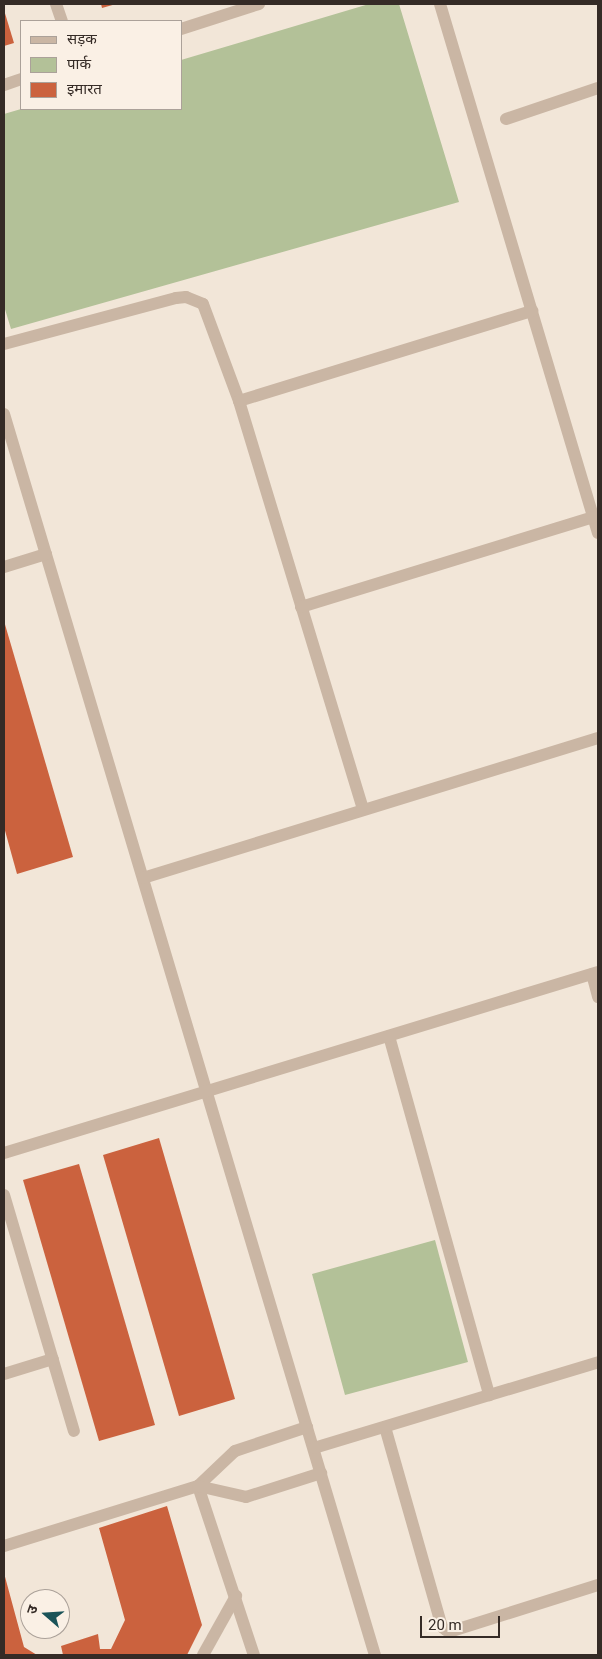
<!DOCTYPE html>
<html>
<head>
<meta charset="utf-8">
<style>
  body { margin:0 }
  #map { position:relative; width:602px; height:1659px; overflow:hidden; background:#f2e6d8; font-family:Roboto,"Noto Sans Devanagari",sans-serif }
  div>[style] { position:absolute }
  .green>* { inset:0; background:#b3c198 }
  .building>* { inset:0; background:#cb623e }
  .minor>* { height:12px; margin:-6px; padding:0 6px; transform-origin:6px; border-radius:6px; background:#cab6a4 }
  span { translate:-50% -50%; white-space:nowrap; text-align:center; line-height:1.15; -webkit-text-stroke:5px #faf0e5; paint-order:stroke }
  .frame { position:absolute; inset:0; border:5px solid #352b26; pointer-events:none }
  .legend { position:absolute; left:20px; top:20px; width:162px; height:90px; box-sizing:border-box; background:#faf0e5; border:1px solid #aba199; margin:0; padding:6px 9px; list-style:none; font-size:15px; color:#352b26 }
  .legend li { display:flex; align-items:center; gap:10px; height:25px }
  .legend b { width:25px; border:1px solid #aba199 }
  .north { position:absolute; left:20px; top:1589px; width:50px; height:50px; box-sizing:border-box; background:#faf0e5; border:1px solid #aba199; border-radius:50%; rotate:289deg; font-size:14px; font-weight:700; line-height:20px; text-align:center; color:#352b26 }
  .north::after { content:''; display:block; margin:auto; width:18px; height:22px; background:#1a5358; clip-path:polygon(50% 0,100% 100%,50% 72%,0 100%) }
  .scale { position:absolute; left:420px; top:1616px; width:80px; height:22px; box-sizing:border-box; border:2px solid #352b26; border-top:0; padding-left:6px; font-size:15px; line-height:18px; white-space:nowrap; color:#352b26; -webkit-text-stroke:4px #faf0e5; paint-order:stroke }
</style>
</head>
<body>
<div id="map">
  <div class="green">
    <i style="clip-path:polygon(369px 4px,399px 4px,459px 202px,11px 329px,4px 306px,4px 114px,21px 109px,181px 109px,181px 60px)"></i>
    <i style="clip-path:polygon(435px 1240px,468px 1362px,345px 1395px,312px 1274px)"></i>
  </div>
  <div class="building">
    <i style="clip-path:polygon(101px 4px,116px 4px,102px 8px)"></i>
    <i style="clip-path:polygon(4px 10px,14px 43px,4px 46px)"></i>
    <i style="clip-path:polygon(4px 621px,73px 857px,17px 874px,4px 827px)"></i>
    <i style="clip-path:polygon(159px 1138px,235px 1399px,179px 1416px,103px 1155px)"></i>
    <i style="clip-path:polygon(79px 1164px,155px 1425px,99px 1441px,23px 1180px)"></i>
    <i style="clip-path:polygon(167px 1506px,202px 1625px,187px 1655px,63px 1655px,61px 1646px,98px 1634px,100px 1649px,111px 1649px,125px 1620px,99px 1528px)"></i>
    <i style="clip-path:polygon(4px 1573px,24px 1647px,37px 1655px,4px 1655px)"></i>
  </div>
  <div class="minor">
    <i style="left:56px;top:4px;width:18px;rotate:71deg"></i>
    <i style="left:440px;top:4px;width:552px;rotate:73.37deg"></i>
    <i style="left:181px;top:29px;width:82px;rotate:-17.8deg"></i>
    <i style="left:4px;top:85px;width:18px;rotate:-19deg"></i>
    <i style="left:506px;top:119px;width:97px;rotate:-18.6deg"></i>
    <i style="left:4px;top:344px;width:178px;rotate:-15deg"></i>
    <i style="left:176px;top:298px;width:10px;rotate:-6deg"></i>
    <i style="left:186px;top:297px;width:18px;rotate:22deg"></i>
    <i style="left:203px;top:304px;width:103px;rotate:69.6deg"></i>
    <i style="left:239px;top:401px;width:427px;rotate:73.1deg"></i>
    <i style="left:239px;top:401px;width:307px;rotate:-17.1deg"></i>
    <i style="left:4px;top:414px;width:1295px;rotate:73.36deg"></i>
    <i style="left:4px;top:567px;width:44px;rotate:-17.2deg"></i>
    <i style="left:301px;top:607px;width:306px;rotate:-17.1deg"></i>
    <i style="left:143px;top:878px;width:476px;rotate:-17.1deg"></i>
    <i style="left:592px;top:974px;width:24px;rotate:75deg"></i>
    <i style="left:389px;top:1036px;width:373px;rotate:74.4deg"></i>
    <i style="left:4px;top:1153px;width:621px;rotate:-16.95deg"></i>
    <i style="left:4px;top:1195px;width:246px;rotate:73.5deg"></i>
    <i style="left:4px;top:1374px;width:51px;rotate:-17deg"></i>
    <i style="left:385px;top:1427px;width:208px;rotate:74.1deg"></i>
    <i style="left:442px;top:1627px;width:5px;rotate:37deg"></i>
    <i style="left:446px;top:1630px;width:6px;rotate:9deg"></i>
    <i style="left:452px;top:1631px;width:153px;rotate:-17.5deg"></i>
    <i style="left:314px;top:1448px;width:297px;rotate:-16.8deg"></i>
    <i style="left:198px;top:1486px;width:178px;rotate:71.7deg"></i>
    <i style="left:198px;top:1486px;width:51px;rotate:-43.4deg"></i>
    <i style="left:235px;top:1451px;width:76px;rotate:-18.4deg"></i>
    <i style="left:4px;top:1546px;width:203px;rotate:-17.2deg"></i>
    <i style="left:198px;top:1486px;width:49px;rotate:12.9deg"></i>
    <i style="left:246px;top:1497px;width:79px;rotate:-17.7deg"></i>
    <i style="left:203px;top:1655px;width:68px;rotate:-60.8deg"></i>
  </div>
  <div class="frame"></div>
  <ul class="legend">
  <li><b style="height:6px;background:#cab6a4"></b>सड़क</li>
  <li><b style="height:14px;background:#b3c198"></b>पार्क</li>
  <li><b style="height:14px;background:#cb623e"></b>इमारत</li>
  </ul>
  <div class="north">उ</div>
  <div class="scale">20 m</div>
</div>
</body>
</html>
